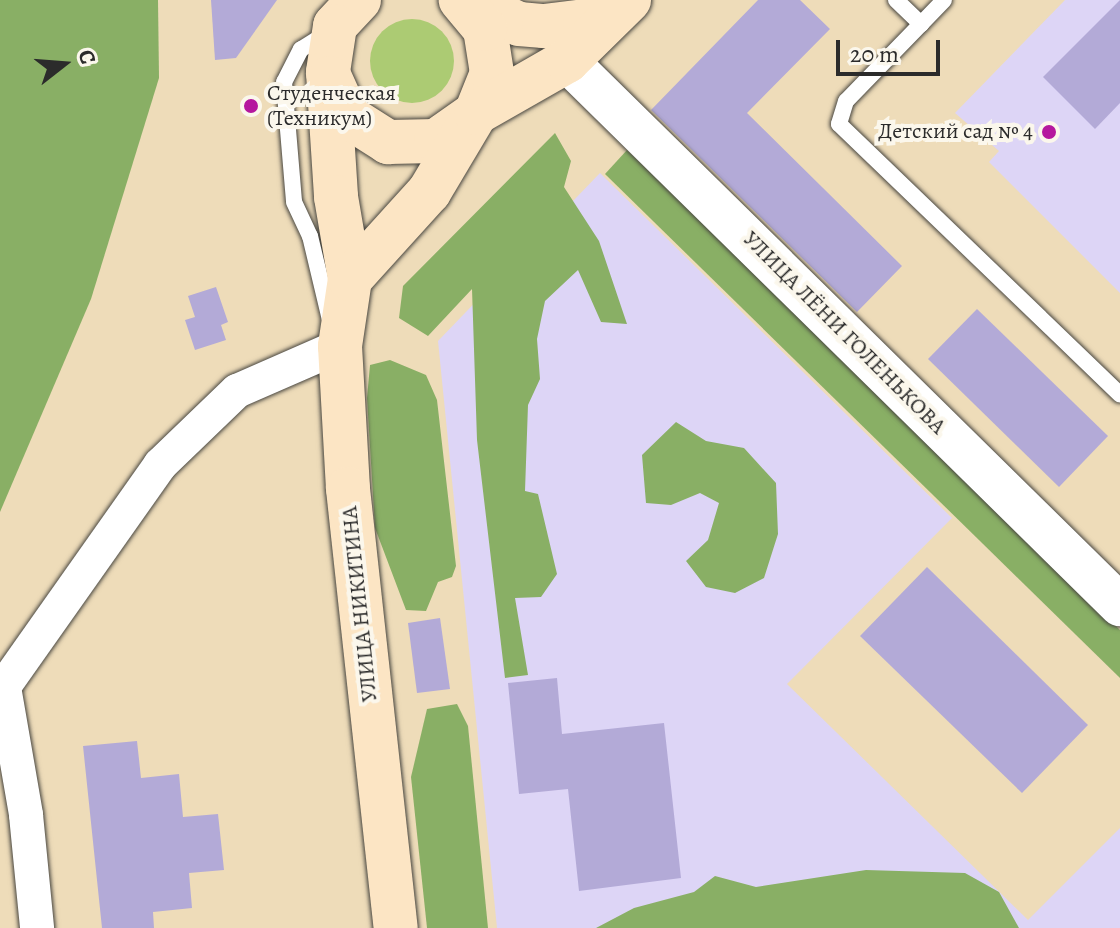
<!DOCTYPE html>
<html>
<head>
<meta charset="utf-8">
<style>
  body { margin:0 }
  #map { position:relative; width:1120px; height:928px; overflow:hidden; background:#eedcb9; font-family:Alegreya,serif }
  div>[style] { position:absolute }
  .built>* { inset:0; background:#ddd5f6 }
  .green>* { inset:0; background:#accb73 }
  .round { border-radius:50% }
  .forest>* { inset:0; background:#89af65 }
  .building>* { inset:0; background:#b3aad7 }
  .roads { filter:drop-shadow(0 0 2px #484640) drop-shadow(0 0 2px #484640) }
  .service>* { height:16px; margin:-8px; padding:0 8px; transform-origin:8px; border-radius:8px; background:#fff }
  .minor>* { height:34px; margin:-17px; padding:0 17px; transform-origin:17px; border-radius:17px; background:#fff }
  .tertiary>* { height:42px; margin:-21px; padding:0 21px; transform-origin:21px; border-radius:21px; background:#fff }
  .secondary>* { height:44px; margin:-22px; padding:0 22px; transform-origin:22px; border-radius:22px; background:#fce5c4 }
  .dots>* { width:22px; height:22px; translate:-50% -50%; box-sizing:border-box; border:4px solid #fbf7ec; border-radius:50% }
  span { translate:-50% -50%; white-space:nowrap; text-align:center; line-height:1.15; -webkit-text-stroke:8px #fbf7ec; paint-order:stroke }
  .poi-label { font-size:22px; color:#2b2b2b }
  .left { translate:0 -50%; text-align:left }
  .right { translate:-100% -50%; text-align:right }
  .street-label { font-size:22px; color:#2b2b2b }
  .north { position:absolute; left:24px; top:24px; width:80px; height:80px; -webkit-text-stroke:6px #fbf7ec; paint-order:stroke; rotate:73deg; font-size:22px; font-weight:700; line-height:32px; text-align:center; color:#2b2b2b }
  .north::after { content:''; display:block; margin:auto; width:28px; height:36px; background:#2b2b2b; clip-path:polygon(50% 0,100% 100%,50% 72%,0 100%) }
  .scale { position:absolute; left:836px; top:40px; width:104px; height:36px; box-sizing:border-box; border:4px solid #2b2b2b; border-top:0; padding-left:10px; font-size:24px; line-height:28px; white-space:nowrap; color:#2b2b2b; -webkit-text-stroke:6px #fbf7ec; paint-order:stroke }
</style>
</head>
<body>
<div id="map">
  <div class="built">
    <i style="clip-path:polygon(1065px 0,1120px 0,1120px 293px,989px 162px,999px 151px,955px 113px)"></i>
    <i style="clip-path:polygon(600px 173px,952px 518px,787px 684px,1028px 920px,1120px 828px,1120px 928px,497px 928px,438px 341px)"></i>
  </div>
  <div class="green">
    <i class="round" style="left:370px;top:19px;width:84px;height:84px"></i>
  </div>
  <div class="forest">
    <i style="clip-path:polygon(0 0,158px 0,159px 78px,91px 299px,0 512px)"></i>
    <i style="clip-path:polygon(555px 133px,571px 161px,564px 187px,599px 241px,627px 324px,601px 322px,578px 270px,545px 301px,537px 339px,540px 379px,528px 405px,525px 491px,538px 494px,557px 574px,541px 597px,515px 598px,528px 675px,505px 678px,477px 440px,472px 289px,428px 336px,399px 318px,403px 286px)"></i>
    <i style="clip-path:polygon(627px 150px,1120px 630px,1120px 678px,605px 174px)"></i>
    <i style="clip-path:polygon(390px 360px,426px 375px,437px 400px,456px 566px,452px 577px,438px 582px,426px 611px,406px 610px,375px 528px,367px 398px,370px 365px)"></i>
    <i style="clip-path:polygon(676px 422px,706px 441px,744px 448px,776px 483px,778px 534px,764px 578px,735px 593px,706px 587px,686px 561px,708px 540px,719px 503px,700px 493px,671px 505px,646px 503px,642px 455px)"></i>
    <i style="clip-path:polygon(457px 704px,468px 726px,488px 928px,427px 928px,411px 777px,427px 709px)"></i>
    <i style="clip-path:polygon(866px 870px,965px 873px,999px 892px,1019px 928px,596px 928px,634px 908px,694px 892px,715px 876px,756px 887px)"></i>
  </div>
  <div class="building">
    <i style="clip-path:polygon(211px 0,277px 0,236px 58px,215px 60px)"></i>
    <i style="clip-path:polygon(758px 0,800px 0,830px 29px,747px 113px,902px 266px,857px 312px,651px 110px)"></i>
    <i style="clip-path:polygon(1120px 0,1120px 103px,1095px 129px,1043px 77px)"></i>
    <i style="clip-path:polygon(216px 287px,228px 322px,221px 325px,226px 340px,195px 350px,185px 320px,195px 317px,188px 296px)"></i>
    <i style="clip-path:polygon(977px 309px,1108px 436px,1059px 487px,928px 359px)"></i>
    <i style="clip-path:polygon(927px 567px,1088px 725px,1022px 793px,860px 636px)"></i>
    <i style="clip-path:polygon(440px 618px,450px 689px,417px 693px,408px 623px)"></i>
    <i style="clip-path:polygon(557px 678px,562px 734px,664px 723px,681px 878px,579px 891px,568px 789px,519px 794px,508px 683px)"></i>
    <i style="clip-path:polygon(137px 741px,141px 778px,179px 774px,183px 817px,218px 814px,224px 870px,189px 873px,192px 908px,153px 912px,154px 928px,102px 928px,83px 746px)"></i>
  </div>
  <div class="roads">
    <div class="service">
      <i style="left:896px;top:0;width:35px;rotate:44deg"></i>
      <i style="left:921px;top:24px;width:107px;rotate:134.2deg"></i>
      <i style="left:846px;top:101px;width:24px;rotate:107deg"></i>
      <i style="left:839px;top:124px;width:390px;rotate:43.9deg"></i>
      <i style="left:921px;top:24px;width:33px;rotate:-46deg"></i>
      <i style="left:327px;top:33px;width:31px;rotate:148deg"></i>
      <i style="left:301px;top:49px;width:37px;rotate:117deg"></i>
      <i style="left:284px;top:82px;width:120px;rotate:85.2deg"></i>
      <i style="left:294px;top:202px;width:38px;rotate:65deg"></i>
      <i style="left:310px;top:236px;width:95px;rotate:76.6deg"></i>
    </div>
    <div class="minor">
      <i style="left:4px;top:687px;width:130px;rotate:80.2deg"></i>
      <i style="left:26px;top:815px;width:114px;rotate:84.4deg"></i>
      <i style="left:0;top:692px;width:278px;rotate:-54.8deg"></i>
      <i style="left:160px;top:465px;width:107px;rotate:-43.9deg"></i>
      <i style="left:237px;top:391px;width:112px;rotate:-23.6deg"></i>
    </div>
    <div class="tertiary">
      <i style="left:567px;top:61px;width:776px;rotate:44.53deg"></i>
    </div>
    <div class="secondary">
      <i style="left:359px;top:0;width:35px;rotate:133deg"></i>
      <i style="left:335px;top:26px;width:47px;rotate:98.7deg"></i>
      <i style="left:328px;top:72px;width:125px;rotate:86.3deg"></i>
      <i style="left:336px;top:197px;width:83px;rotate:80.3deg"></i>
      <i style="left:350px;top:279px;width:68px;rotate:98.5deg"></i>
      <i style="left:340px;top:346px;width:143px;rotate:86.8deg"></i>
      <i style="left:348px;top:489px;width:442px;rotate:83.8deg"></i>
      <i style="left:468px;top:0;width:56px;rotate:25.2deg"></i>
      <i style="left:519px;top:24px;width:25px;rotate:5deg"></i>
      <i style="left:544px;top:26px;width:41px;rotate:-7deg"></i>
      <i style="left:585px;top:21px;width:35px;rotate:-24deg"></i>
      <i style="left:330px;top:78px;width:42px;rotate:65.9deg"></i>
      <i style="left:347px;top:116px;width:49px;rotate:32.4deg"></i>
      <i style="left:388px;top:142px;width:48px;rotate:-1.2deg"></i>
      <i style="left:436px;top:141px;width:49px;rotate:-35deg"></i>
      <i style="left:476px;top:113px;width:43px;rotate:-68.2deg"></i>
      <i style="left:492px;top:73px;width:45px;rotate:-99deg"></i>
      <i style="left:485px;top:29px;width:38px;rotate:-130deg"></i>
      <i style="left:350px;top:279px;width:118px;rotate:-47.8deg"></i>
      <i style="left:429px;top:192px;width:92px;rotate:-59.3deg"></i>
      <i style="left:476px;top:113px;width:105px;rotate:-29.7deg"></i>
      <i style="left:567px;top:61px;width:87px;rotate:-44.5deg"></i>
    </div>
  </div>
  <div class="dots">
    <i style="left:251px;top:106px;background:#b5179e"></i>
    <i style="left:1049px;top:132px;background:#b5179e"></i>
  </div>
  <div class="poi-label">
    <span class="left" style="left:267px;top:106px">Студенческая<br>(Техникум)</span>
    <span class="right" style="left:1033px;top:132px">Детский сад № 4</span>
  </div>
  <div class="street-label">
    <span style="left:844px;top:333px;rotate:45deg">УЛИЦА ЛЁНИ ГОЛЕНЬКОВА</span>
    <span style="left:360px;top:604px;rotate:-96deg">УЛИЦА НИКИТИНА</span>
  </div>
  <div class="north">С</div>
  <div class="scale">20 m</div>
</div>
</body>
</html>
